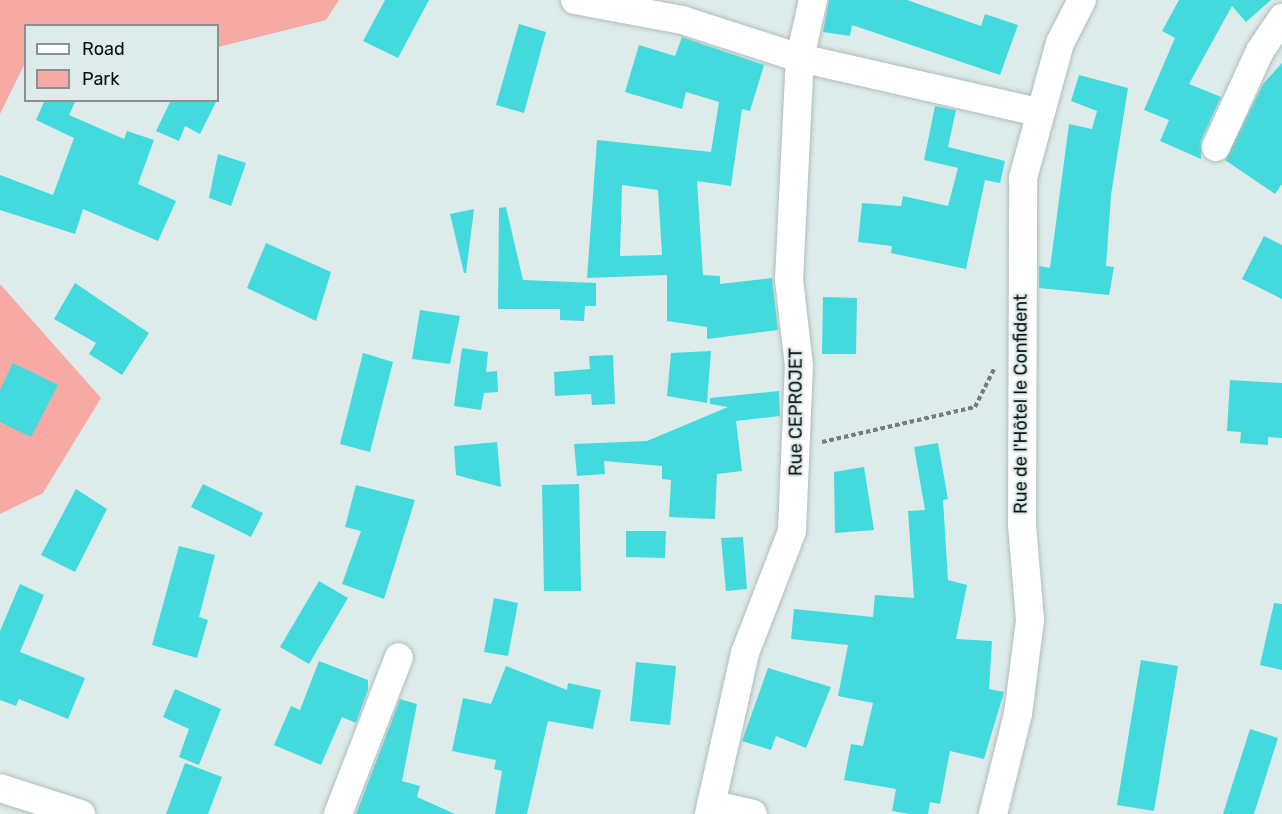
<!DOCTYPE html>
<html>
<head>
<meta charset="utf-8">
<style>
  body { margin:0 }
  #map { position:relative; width:1282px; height:814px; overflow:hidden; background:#ddebeb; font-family:Rubik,sans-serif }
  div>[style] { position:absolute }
  .green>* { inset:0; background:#f7a9a3 }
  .building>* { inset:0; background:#43dadd }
  .path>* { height:4px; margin-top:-2px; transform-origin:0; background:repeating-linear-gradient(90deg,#747d7d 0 4.5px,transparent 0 7.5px) }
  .roads { filter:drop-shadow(0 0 2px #afbcbc) drop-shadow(0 0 2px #afbcbc) }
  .minor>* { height:28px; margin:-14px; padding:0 14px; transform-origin:14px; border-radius:14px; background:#fff }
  span { translate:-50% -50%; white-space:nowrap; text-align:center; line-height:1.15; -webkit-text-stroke:4.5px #ddebeb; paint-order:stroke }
  .street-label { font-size:18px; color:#090d0d }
  .legend { position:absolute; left:24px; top:24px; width:195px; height:78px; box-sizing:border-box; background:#ddebeb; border:2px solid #889292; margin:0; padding:8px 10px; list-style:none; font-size:18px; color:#090d0d }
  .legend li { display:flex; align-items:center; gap:12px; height:30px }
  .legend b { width:30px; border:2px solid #889292 }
</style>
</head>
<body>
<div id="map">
  <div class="green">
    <i style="clip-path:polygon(0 0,339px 0,326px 20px,218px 47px,218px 26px,26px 26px,25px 63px,0 114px)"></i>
    <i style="clip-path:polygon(0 284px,101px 398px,43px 493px,0 514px)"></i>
  </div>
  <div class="building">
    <i style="clip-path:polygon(385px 0,429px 0,398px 58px,363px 41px)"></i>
    <i style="clip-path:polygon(829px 0,907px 0,981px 26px,985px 14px,1018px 25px,1000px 75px,852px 25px,850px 36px,823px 32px)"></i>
    <i style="clip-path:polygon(1179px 0,1271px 0,1246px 22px,1232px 6px,1189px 84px,1221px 97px,1201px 141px,1201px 159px,1160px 141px,1169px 120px,1144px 110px,1175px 38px,1162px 31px)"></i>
    <i style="clip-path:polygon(519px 24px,546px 32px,524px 113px,496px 105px)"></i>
    <i style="clip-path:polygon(evenodd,682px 37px,764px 65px,750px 111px,742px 109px,731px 186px,697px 181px,703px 275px,720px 276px,720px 284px,772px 278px,778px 330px,707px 339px,707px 327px,667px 321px,667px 275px,587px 278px,597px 140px,711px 152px,719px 102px,686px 92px,682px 109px,625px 92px,639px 45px,675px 56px,682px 37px,622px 185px,658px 190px,662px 255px,620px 256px,622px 185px)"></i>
    <i style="clip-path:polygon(1282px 63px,1282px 184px,1275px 194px,1225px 160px,1263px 84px)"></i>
    <i style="clip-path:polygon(1079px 75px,1128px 88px,1111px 195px,1106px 266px,1114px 267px,1109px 295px,1039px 288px,1039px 266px,1050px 268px,1069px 124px,1092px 129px,1097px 111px,1071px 101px)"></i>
    <i style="clip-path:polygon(45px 100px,76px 100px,69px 115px,124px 139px,127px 131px,154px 140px,138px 184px,176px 201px,158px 241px,83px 209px,75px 234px,0 210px,0 175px,53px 195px,74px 138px,36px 120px)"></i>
    <i style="clip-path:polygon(171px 100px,217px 100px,200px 134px,185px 126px,179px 141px,156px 131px)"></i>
    <i style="clip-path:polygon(935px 106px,956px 110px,948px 147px,1005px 161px,1000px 183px,985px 180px,966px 269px,891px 253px,892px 246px,858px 242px,862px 203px,901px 206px,903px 196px,948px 206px,958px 168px,924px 160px)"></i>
    <i style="clip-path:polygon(218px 154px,246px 163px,231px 206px,209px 198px)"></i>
    <i style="clip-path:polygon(506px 207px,523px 280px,596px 283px,596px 306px,585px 306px,584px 321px,560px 320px,560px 309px,498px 309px,499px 208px)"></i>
    <i style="clip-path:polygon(474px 209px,466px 273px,464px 273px,450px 214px)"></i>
    <i style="clip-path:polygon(1264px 236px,1282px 245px,1282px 299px,1242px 279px)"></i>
    <i style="clip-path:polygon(266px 243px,331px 272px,316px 321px,247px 288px)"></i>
    <i style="clip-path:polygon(75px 283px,149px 333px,122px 375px,89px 354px,96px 343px,54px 319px)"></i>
    <i style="clip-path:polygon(823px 297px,857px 298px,856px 354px,822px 354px)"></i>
    <i style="clip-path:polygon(420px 310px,460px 316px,450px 364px,412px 359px)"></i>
    <i style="clip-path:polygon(462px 348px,488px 352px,486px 372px,497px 371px,498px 392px,484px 393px,481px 410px,454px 406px)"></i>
    <i style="clip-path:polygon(711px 351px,707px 403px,667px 396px,671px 353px)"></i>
    <i style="clip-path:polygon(363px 353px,393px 362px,370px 452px,340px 444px)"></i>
    <i style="clip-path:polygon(613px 355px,615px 404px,592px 405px,591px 394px,555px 396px,554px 372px,590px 369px,589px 356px)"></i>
    <i style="clip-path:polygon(13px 363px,58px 385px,31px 437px,0 422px,0 390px)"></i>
    <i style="clip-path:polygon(1230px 380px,1282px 383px,1282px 438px,1268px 437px,1268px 445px,1240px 443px,1241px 432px,1227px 431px)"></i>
    <i style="clip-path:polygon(779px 391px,780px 416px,736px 421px,742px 471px,717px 474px,715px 519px,669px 517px,671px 480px,662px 479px,662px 466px,604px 461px,605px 474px,577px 476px,574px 444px,647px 441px,728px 407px,710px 404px,710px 398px)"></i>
    <i style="clip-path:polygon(497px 442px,501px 487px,456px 475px,454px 446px)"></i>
    <i style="clip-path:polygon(938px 443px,948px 499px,943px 500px,948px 580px,967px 585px,956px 639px,992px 641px,989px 689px,1004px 692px,984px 759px,950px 751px,940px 804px,930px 802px,928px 814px,910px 814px,892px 811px,896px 789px,844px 780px,851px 744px,863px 746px,873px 703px,838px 696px,848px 645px,791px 639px,794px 609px,873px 617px,875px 595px,914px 598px,908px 511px,925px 510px,914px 447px)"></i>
    <i style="clip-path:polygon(864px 467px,874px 530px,835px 533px,834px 472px)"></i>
    <i style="clip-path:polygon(203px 484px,263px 513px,251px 537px,191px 507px)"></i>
    <i style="clip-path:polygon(579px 484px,581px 591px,544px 591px,542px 485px)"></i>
    <i style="clip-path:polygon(356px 485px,415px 500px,384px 599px,342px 584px,361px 531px,345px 527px)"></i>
    <i style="clip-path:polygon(76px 489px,107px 509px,75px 572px,41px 555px)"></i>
    <i style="clip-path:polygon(626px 531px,666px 531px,665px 558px,626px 557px)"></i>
    <i style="clip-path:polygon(743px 537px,747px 589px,726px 591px,721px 538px)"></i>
    <i style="clip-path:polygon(179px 546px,215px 555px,199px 617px,208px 620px,197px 658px,152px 645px)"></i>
    <i style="clip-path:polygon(319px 581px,348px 598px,309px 664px,280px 647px)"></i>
    <i style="clip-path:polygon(20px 584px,44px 595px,20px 652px,85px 678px,68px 719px,19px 699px,16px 706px,0 700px,0 631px)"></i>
    <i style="clip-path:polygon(494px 598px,518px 603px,508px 656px,484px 652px)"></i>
    <i style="clip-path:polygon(1274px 603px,1282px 604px,1282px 670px,1260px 665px)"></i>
    <i style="clip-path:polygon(1141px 660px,1178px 666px,1154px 811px,1117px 805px)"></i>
    <i style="clip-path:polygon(319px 661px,368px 680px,368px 690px,356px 723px,342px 717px,321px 765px,274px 745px,291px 706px,300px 710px)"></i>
    <i style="clip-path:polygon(636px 662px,676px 666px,670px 725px,630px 721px)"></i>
    <i style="clip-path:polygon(506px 666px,567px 690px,568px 683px,601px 690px,593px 729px,548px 721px,527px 814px,495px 814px,502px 771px,494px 769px,496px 760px,452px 751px,463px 698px,491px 704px)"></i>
    <i style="clip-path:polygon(768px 668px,831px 687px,806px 748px,776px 736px,771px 750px,742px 741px)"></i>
    <i style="clip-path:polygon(175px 689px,221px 709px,199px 765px,179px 757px,189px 729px,163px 717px)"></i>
    <i style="clip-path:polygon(400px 699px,417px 704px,402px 781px,420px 786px,417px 797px,455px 814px,356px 814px)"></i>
    <i style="clip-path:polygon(1250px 729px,1278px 738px,1254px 814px,1223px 814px)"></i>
    <i style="clip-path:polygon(185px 763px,222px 777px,208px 814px,166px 814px)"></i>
  </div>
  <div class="path">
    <i style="left:822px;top:442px;width:157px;rotate:-12.9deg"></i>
    <i style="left:975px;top:407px;width:45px;rotate:-63.4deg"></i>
  </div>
  <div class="roads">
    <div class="minor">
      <i style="left:575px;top:0;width:109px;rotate:10.6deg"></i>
      <i style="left:682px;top:20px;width:124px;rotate:17.9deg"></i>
      <i style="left:800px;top:58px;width:244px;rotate:12.8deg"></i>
      <i style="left:1216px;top:147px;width:106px;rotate:-65.4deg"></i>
      <i style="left:1260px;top:51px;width:40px;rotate:-56deg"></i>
      <i style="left:0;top:788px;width:85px;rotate:17.8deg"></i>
      <i style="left:711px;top:804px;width:43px;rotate:13.4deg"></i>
      <i style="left:338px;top:814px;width:168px;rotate:-68.8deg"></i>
      <i style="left:709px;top:814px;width:165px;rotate:-77.4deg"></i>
      <i style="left:745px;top:653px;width:131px;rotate:-68.9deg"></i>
      <i style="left:792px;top:531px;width:165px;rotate:-87.6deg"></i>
      <i style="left:799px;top:366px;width:87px;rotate:-96.6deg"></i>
      <i style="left:789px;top:280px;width:222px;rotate:-87.2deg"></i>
      <i style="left:800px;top:58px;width:59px;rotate:-77.4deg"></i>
      <i style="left:993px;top:814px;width:103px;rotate:-76deg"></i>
      <i style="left:1018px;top:714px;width:95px;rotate:-82.7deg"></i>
      <i style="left:1030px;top:620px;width:96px;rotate:-94.8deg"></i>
      <i style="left:1022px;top:524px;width:346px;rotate:-89.8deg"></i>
      <i style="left:1023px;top:178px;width:140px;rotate:-74.7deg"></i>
      <i style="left:1060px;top:43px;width:48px;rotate:-62.9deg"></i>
    </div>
  </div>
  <div class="street-label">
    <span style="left:1021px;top:404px;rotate:-90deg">Rue de l'Hôtel le Confident</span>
    <span style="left:796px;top:412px;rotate:-90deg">Rue CEPROJET</span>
  </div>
  <ul class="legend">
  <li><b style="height:8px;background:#fff"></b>Road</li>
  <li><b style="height:16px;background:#f7a9a3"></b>Park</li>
  </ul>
</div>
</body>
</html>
